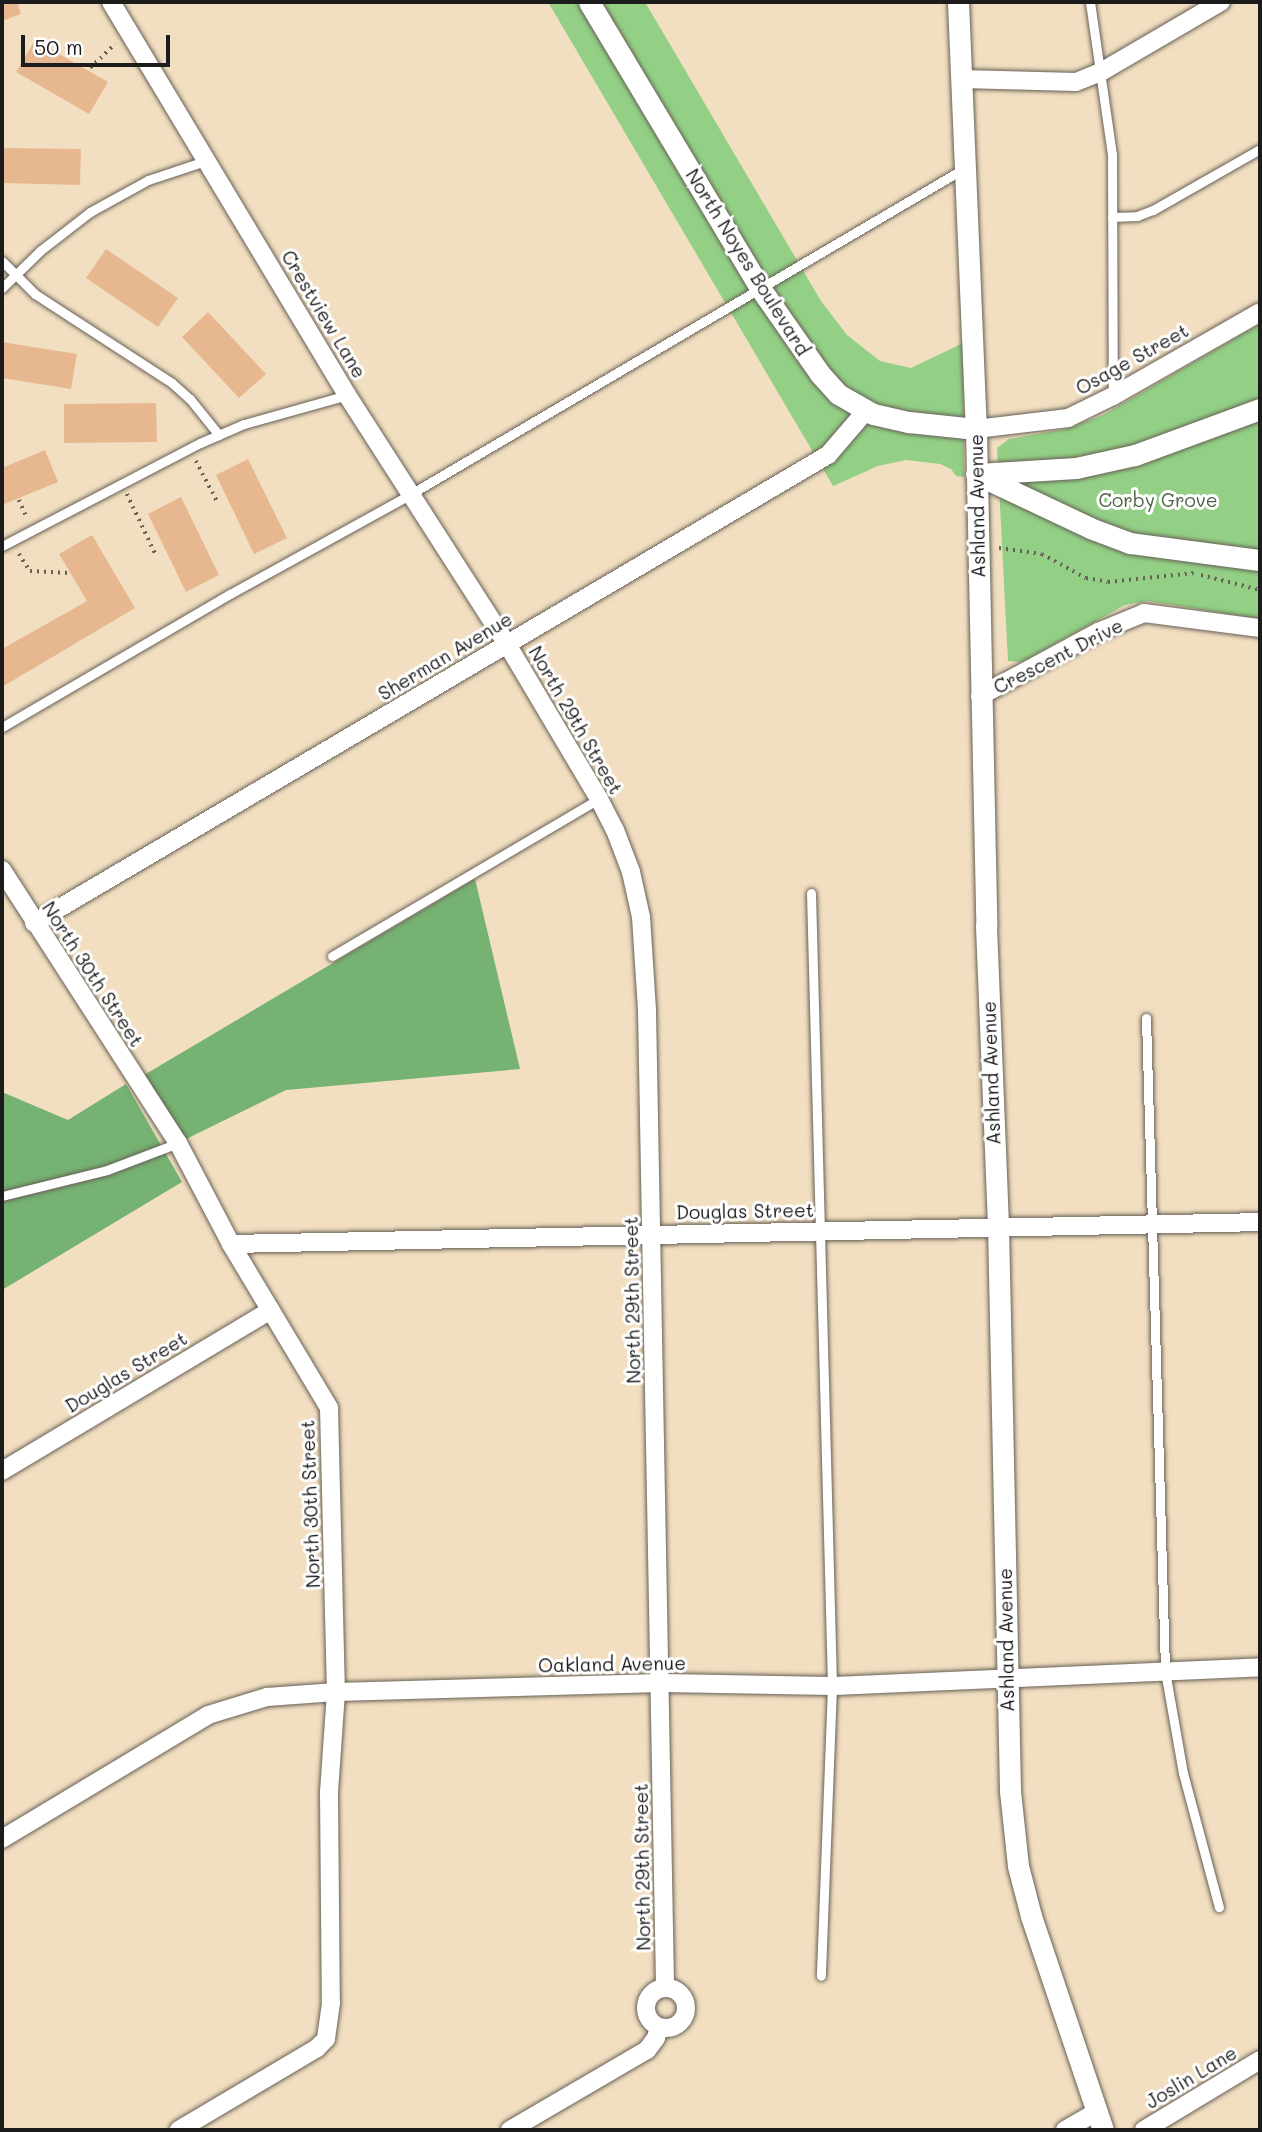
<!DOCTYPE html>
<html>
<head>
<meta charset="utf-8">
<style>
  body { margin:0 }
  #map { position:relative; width:1262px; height:2132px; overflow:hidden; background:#f2dfc1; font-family:Mali,sans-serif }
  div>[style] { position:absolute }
  .green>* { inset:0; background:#93d085 }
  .forest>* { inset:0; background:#76b272 }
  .building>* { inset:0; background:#e7b890 }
  .path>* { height:3.5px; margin-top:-1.75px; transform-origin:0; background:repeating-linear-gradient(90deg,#676056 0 2px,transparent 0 7px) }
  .roads { filter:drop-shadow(0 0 2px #676056) drop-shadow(0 0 2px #676056) }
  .service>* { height:9px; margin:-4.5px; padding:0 4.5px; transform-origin:4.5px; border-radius:4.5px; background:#fff }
  .minor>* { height:18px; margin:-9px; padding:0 9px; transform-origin:9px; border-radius:9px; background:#fff }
  .minor>.ring { margin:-9px; padding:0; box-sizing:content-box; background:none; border:18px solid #fff; border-radius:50% }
  .tertiary>* { height:21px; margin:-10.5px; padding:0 10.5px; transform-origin:10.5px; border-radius:10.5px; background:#fff }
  span { translate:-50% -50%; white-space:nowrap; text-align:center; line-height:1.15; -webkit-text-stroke:6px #fff; paint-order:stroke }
  .street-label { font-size:19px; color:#1c1c1c }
  .park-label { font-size:19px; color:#4c6446 }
  .frame { position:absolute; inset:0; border:4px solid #1c1c1c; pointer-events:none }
  .scale { position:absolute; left:21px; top:35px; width:149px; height:32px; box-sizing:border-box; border:4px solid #1c1c1c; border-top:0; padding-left:9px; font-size:21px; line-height:24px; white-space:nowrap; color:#1c1c1c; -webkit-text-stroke:5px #fff; paint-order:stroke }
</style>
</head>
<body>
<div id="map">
  <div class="green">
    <i style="clip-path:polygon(548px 2px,645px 2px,821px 301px,847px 335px,880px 361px,911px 368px,963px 343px,964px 477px,956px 476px,951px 469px,940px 464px,906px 460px,878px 466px,833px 486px)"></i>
    <i style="clip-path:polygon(1260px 324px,1260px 619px,1147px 601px,1125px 605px,1022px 662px,1008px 661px,997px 448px,1009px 439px,1066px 429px,1103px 415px)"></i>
  </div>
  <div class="forest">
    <i style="clip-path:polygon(475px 879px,520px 1069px,286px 1090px,184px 1140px,144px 1075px)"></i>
    <i style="clip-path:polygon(126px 1084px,182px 1182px,2px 1290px,2px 1092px,68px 1120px)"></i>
  </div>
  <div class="building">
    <i style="clip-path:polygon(2px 2px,17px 2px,21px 14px,2px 21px)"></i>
    <i style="clip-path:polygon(35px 40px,108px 82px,89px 114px,16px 72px)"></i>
    <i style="clip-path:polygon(2px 148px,81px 149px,80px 185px,2px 183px)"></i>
    <i style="clip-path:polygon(106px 249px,178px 298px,158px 327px,86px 278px)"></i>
    <i style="clip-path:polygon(208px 312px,266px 374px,239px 398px,182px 337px)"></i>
    <i style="clip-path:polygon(2px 342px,77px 354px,71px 389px,2px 378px)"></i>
    <i style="clip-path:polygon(156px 403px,157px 442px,64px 443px,64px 404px)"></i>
    <i style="clip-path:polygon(45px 450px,58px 482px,2px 505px,2px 468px)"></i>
    <i style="clip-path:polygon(248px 459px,287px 538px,254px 554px,216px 475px)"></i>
    <i style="clip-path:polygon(181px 497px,219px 575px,186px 592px,148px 514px)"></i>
    <i style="clip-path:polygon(92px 535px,135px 608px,2px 687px,2px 649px,87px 601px,59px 554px)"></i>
  </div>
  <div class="path">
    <i style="left:90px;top:68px;width:35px;rotate:-44deg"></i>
    <i style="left:196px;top:461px;width:47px;rotate:62.4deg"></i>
    <i style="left:127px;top:494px;width:68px;rotate:64.6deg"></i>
    <i style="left:19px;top:500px;width:20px;rotate:66deg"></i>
    <i style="left:999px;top:548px;width:43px;rotate:7.9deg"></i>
    <i style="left:1042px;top:554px;width:50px;rotate:28.6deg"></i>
    <i style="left:1086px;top:578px;width:22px;rotate:10deg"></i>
    <i style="left:1108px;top:582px;width:86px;rotate:-6deg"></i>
    <i style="left:19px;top:554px;width:20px;rotate:57deg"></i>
    <i style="left:30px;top:571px;width:40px;rotate:2.9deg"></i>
    <i style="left:1201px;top:575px;width:61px;rotate:14.3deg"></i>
  </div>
  <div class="roads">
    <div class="service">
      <i style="left:1090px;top:2px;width:154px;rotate:81.8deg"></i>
      <i style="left:1112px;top:154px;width:242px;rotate:89.8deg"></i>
      <i style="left:1112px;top:217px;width:25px;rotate:-2deg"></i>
      <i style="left:1137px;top:216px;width:17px;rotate:-21deg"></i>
      <i style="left:1153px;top:210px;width:123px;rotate:-29.7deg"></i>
      <i style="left:2px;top:261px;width:47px;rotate:45deg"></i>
      <i style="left:35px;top:294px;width:163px;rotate:33deg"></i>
      <i style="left:172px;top:383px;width:24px;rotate:42deg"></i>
      <i style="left:190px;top:399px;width:46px;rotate:51.1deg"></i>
      <i style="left:2px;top:288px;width:54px;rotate:-44.3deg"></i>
      <i style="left:41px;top:250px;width:62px;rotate:-37.8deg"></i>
      <i style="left:90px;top:212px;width:66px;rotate:-28.9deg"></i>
      <i style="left:148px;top:180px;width:63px;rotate:-18.4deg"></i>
      <i style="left:2px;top:546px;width:223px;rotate:-27.5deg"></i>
      <i style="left:200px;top:443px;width:48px;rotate:-23.4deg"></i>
      <i style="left:244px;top:424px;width:107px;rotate:-15.7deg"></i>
      <i style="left:2px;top:727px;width:264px;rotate:-30.3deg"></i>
      <i style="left:230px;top:594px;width:205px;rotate:-28.9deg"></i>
      <i style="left:409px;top:495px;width:643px;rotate:-30.47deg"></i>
      <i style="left:811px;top:893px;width:793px;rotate:88.48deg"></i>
      <i style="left:832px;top:1686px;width:290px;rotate:92.2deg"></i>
      <i style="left:332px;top:956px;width:310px;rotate:-30.5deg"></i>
      <i style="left:1146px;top:1018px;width:653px;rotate:88.33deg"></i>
      <i style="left:1165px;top:1671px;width:104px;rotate:80deg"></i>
      <i style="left:1183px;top:1773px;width:139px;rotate:75deg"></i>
      <i style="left:2px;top:1196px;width:108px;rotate:-13.9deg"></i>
      <i style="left:107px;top:1170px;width:76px;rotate:-20.8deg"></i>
    </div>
    <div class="minor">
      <i style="left:111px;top:2px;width:458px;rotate:59deg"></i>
      <i style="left:347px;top:395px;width:296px;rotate:57.3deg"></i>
      <i style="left:507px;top:644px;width:180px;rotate:59.3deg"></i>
      <i style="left:599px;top:799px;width:35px;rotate:63deg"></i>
      <i style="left:615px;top:830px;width:45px;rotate:69.1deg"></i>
      <i style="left:631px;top:872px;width:46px;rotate:77.5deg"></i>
      <i style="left:641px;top:917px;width:94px;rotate:86.3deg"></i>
      <i style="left:647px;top:1011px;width:977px;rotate:88.94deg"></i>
      <i style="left:962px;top:79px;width:114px;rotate:1.5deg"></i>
      <i style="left:1076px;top:82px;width:27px;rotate:-22deg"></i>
      <i style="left:1101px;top:72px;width:139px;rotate:-30.3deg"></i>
      <i style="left:976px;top:429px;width:93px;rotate:-6.8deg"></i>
      <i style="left:1068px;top:418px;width:50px;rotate:-26.1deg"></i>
      <i style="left:1113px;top:396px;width:169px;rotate:-29.7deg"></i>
      <i style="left:980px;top:696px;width:134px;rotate:-28.5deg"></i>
      <i style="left:1098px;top:632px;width:50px;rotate:-22.4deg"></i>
      <i style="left:1144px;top:613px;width:117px;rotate:7.4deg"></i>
      <i style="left:2px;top:870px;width:325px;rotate:57.2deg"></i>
      <i style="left:178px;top:1143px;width:114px;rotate:62.3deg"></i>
      <i style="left:231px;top:1244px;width:191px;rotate:59.1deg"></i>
      <i style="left:329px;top:1408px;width:284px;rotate:88.6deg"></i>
      <i style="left:336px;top:1692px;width:101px;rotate:94deg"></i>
      <i style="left:329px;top:1793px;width:210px;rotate:89.5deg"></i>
      <i style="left:331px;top:2003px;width:36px;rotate:98deg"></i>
      <i style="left:326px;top:2039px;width:13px;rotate:135deg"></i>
      <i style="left:317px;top:2048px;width:161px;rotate:149.3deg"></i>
      <i style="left:34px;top:923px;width:922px;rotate:-30.52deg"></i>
      <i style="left:828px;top:455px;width:57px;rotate:-49.3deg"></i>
      <i style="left:231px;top:1244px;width:1029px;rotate:-1.22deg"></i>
      <i style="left:2px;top:1471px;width:313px;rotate:-30.9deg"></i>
      <i style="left:2px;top:1839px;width:240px;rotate:-31deg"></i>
      <i style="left:208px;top:1715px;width:62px;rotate:-17deg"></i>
      <i style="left:267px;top:1697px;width:69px;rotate:-4.1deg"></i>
      <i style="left:336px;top:1692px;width:324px;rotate:-1.6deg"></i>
      <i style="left:660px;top:1683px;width:172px;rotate:1deg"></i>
      <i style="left:832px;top:1686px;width:428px;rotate:-2.5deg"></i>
      <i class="ring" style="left:646px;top:1988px;width:22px;height:22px"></i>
      <i style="left:510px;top:2130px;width:159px;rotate:-30.3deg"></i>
      <i style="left:647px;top:2050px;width:15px;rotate:-53deg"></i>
      <i style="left:656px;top:2038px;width:11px;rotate:-75deg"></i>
      <i style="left:1065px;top:2130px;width:36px;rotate:-30deg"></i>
      <i style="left:1144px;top:2130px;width:135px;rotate:-31.1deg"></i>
    </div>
    <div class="tertiary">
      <i style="left:589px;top:2px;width:333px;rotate:59.1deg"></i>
      <i style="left:760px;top:288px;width:105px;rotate:55.1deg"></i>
      <i style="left:820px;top:374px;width:27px;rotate:48deg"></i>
      <i style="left:838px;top:394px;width:40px;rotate:29.7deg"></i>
      <i style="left:873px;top:414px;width:37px;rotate:13deg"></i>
      <i style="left:909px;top:422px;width:67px;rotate:6deg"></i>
      <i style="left:958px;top:2px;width:427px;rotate:87.6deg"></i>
      <i style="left:976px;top:429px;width:497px;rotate:88.8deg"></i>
      <i style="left:986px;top:926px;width:300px;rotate:87.7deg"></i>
      <i style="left:998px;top:1226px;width:565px;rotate:88.78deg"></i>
      <i style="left:1010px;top:1791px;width:75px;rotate:83.9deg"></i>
      <i style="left:1018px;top:1866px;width:52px;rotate:75.4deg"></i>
      <i style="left:1031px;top:1916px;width:226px;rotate:71.4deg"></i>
      <i style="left:976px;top:474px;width:126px;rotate:25.3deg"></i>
      <i style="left:1090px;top:528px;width:43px;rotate:20.6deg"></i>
      <i style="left:1130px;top:543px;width:131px;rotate:7.5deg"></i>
      <i style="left:978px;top:474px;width:98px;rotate:-3.5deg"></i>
      <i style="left:1076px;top:468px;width:60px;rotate:-12.4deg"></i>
      <i style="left:1135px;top:455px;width:133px;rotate:-20.2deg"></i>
    </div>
  </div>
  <div class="street-label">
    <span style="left:748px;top:262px;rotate:58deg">North Noyes Boulevard</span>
    <span style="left:324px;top:314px;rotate:59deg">Crestview Lane</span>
    <span style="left:1132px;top:359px;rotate:-29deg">Osage Street</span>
    <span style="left:977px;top:506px;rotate:-91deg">Ashland Avenue</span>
    <span style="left:445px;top:656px;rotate:-31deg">Sherman Avenue</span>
    <span style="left:1058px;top:656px;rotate:-27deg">Crescent Drive</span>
    <span style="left:576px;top:720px;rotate:60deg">North 29th Street</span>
    <span style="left:93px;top:974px;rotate:57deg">North 30th Street</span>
    <span style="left:991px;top:1073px;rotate:-92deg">Ashland Avenue</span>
    <span style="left:745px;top:1211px;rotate:-1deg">Douglas Street</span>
    <span style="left:632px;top:1300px;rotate:-91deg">North 29th Street</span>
    <span style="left:126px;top:1372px;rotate:-31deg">Douglas Street</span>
    <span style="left:310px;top:1504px;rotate:-92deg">North 30th Street</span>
    <span style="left:1006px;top:1640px;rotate:-91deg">Ashland Avenue</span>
    <span style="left:612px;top:1664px;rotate:-1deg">Oakland Avenue</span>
    <span style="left:642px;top:1867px;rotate:-91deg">North 29th Street</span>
    <span style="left:1191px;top:2077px;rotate:-31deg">Joslin Lane</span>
  </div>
  <div class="park-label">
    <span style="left:1158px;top:500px">Corby Grove</span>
  </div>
  <div class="frame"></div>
  <div class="scale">50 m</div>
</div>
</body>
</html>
